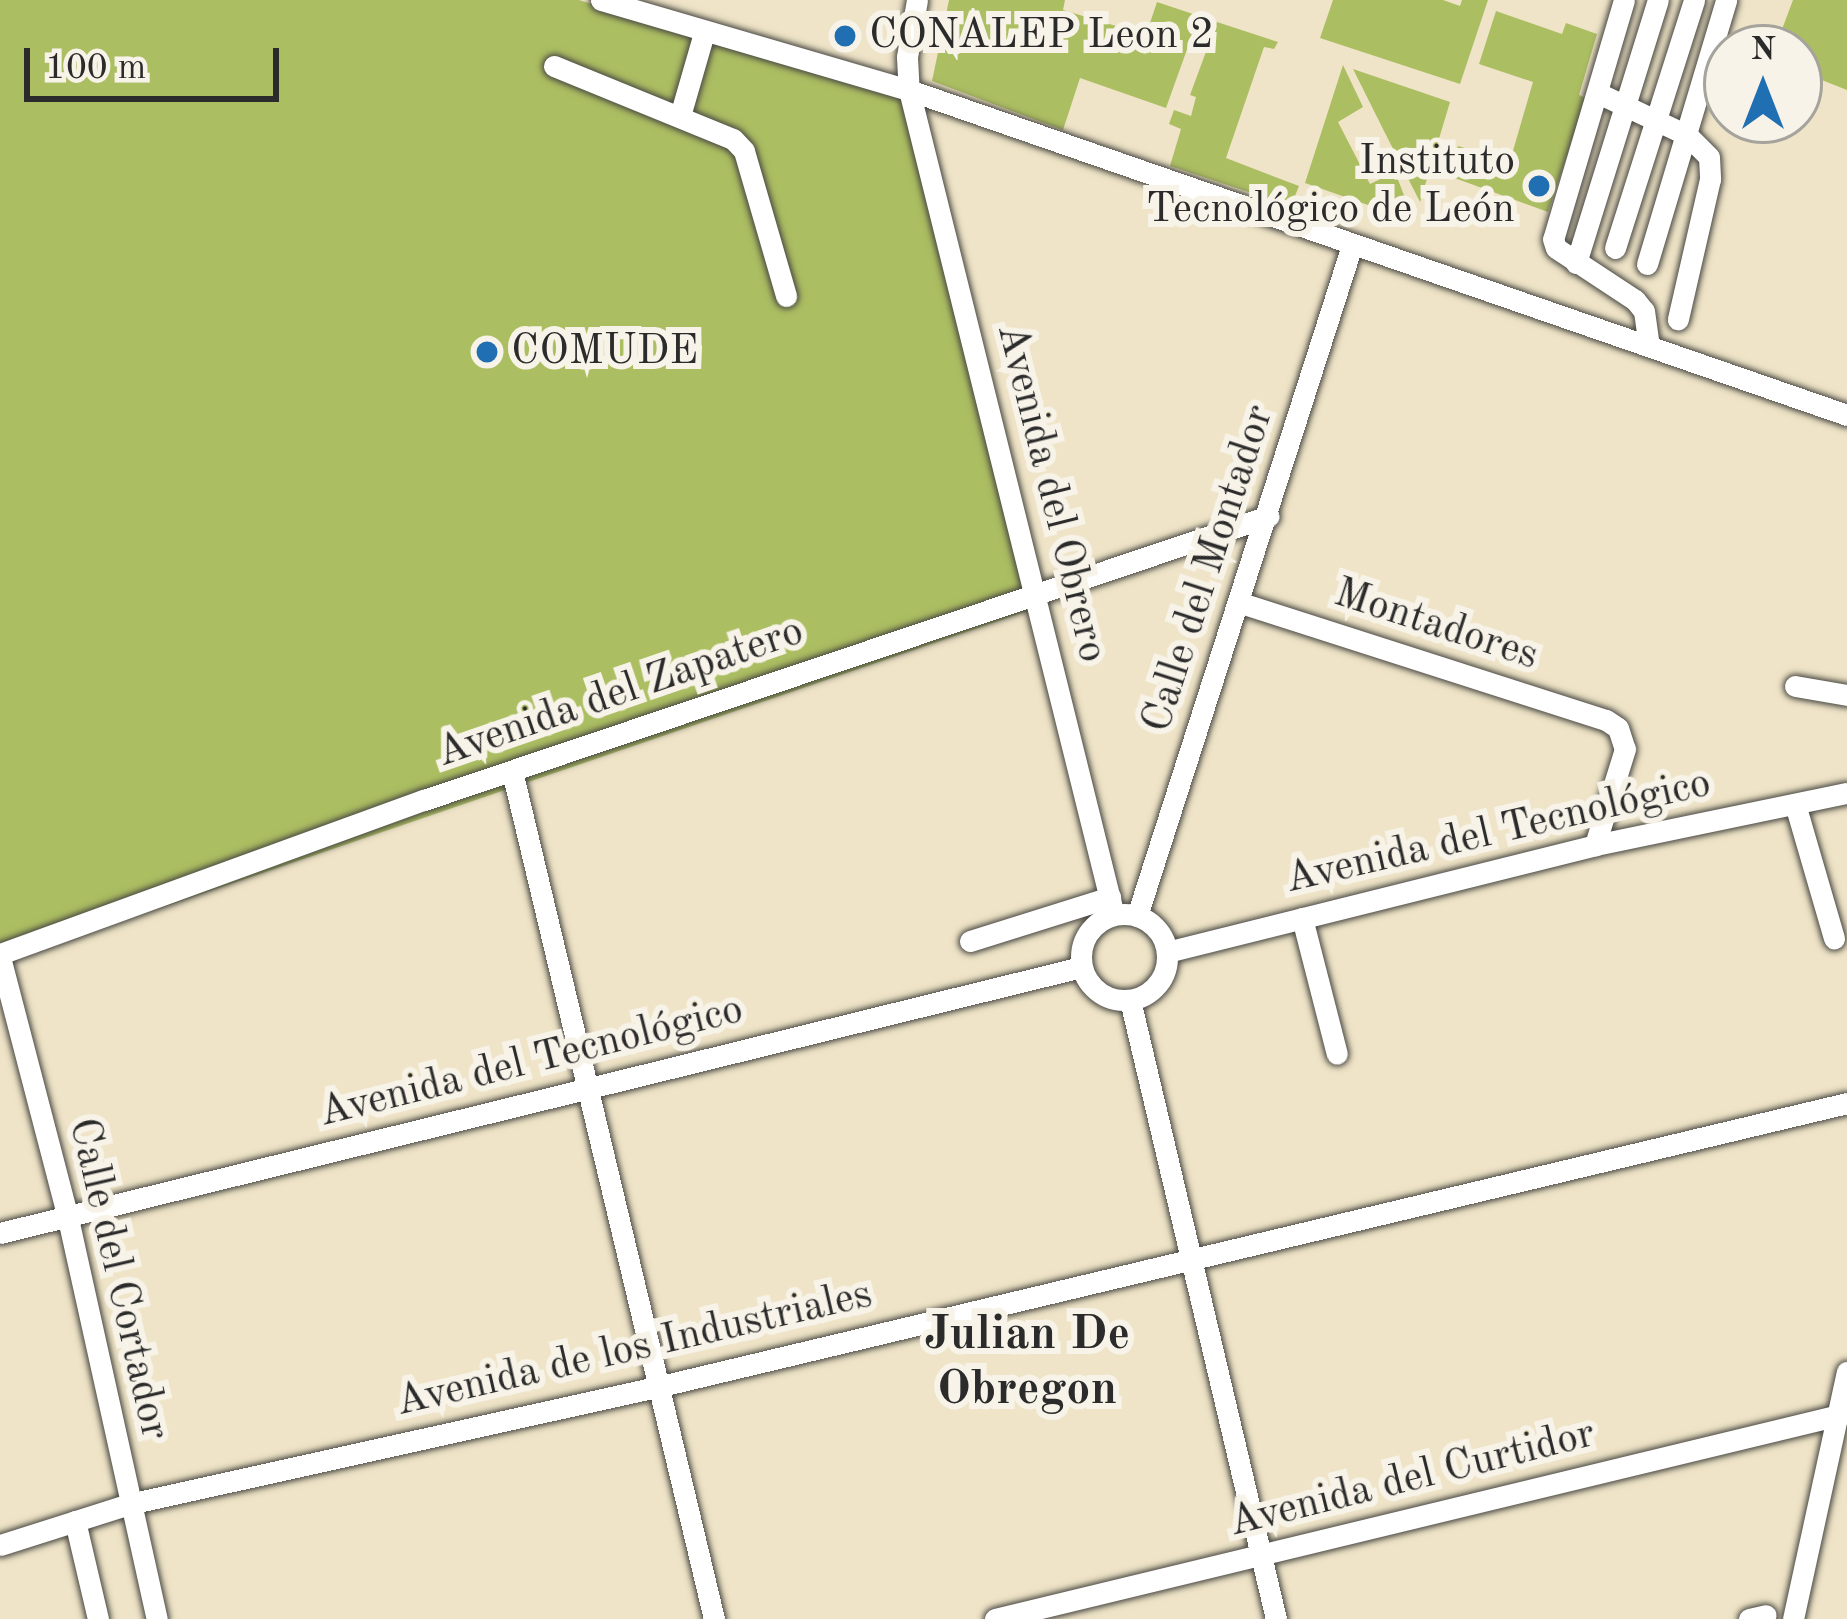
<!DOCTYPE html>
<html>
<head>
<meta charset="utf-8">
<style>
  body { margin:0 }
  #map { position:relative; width:1847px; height:1619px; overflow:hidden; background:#efe4c7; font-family:"Old Standard TT",serif }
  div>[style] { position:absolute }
  .green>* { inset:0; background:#acbe62 }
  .roads { filter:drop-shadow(0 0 3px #484742) drop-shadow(0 0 3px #484742) }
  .minor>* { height:21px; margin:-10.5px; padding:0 10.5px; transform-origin:10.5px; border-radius:10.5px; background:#fff }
  .minor>.ring { margin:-10.5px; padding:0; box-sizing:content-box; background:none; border:21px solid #fff; border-radius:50% }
  .dots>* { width:33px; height:33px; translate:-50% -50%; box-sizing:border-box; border:6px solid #f7f3e8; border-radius:50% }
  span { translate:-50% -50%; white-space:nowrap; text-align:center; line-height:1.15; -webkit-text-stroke:12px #f7f3e8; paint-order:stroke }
  .poi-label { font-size:42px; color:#2b2b2b }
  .left { translate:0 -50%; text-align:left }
  .right { translate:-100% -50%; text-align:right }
  .street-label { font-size:42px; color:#2b2b2b }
  .quarter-label { font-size:48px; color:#2b2b2b; font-weight:700 }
  .north { position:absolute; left:1703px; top:24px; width:120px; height:120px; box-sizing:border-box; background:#f7f3e8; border:3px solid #a5a39c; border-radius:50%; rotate:0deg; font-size:33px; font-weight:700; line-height:48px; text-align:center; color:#2b2b2b }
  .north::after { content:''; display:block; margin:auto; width:42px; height:54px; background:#1f6fb2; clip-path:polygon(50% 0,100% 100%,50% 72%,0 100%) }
  .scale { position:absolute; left:24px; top:48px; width:255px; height:54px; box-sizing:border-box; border:6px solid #2b2b2b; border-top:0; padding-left:15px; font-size:36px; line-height:42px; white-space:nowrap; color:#2b2b2b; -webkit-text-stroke:9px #f7f3e8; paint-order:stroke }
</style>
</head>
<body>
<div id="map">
  <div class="green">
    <i style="clip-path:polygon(0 0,579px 0,902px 99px,1045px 605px,0 963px)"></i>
    <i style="clip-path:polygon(949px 0,1065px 0,1063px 10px,1146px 35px,1157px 2px,1199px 16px,1166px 108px,1080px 78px,1063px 130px,932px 81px)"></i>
    <i style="clip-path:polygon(1333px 0,1443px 0,1460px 6px,1462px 0,1488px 0,1460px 84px,1320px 38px)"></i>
    <i style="clip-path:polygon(1793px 0,1847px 0,1847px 90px,1799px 71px,1799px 48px,1775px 48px)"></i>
    <i style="clip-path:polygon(1496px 11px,1562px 34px,1566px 23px,1597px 34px,1579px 95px,1586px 98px,1548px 212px,1449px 176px,1458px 146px,1510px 161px,1533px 82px,1479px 64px)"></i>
    <i style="clip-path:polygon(1217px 22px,1278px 42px,1274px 49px,1264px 47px,1226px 158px,1299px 186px,1291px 206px,1170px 166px,1181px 129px,1169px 124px,1174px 110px,1191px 116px,1196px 97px,1190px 95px)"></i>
    <i style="clip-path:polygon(1343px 65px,1363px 107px,1338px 122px,1370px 184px,1395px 172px,1414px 221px,1305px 183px)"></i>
    <i style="clip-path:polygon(1353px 69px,1450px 102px,1420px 202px,1384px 131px)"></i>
  </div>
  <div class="roads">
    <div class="minor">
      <i style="left:601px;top:0;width:321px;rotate:16.3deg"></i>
      <i style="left:909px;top:90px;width:993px;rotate:19.11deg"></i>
      <i style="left:917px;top:0;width:58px;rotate:100deg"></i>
      <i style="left:907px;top:57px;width:33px;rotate:87deg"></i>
      <i style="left:909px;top:90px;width:850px;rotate:76.05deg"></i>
      <i style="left:1624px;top:0;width:249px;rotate:106.5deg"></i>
      <i style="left:1553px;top:239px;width:9px;rotate:72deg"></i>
      <i style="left:1556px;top:248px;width:95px;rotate:33.4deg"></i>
      <i style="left:1635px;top:300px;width:14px;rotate:51deg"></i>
      <i style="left:1644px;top:311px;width:34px;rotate:82deg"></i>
      <i style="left:554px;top:66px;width:193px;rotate:22.2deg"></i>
      <i style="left:733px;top:139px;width:16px;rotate:47deg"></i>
      <i style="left:744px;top:151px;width:151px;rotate:73.8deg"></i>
      <i style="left:1598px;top:93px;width:98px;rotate:25.3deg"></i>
      <i style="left:1687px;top:135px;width:31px;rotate:45deg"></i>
      <i style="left:1709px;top:157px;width:22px;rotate:87deg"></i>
      <i style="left:1710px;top:179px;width:144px;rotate:102.9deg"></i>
      <i style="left:680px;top:116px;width:86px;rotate:-73.9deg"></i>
      <i style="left:1615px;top:248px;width:260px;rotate:-72.3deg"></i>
      <i style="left:1576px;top:263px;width:275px;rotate:-72.7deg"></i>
      <i style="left:1647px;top:264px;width:276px;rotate:-73.3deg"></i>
      <i style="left:1241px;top:603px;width:383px;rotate:17.8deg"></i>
      <i style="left:1606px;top:720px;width:14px;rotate:34deg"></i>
      <i style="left:1618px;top:728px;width:22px;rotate:72deg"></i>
      <i style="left:1625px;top:749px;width:101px;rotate:107.4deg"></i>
      <i style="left:1795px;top:686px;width:53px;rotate:9.8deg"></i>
      <i style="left:512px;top:771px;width:872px;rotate:76.6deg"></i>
      <i style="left:1795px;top:804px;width:140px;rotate:73.8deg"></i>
      <i class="ring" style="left:1081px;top:914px;width:65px;height:65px"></i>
      <i style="left:1137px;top:916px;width:705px;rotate:-72.23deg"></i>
      <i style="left:1302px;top:918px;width:140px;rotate:75.6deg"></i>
      <i style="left:970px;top:941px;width:147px;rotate:-17.4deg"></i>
      <i style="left:1167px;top:952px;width:441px;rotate:-14deg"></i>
      <i style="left:1595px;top:845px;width:257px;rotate:-11.7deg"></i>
      <i style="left:0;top:954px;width:451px;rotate:-20deg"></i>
      <i style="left:424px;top:800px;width:891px;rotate:-18.58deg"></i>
      <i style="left:0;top:957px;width:266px;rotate:75.4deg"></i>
      <i style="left:67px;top:1214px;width:415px;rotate:77.5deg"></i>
      <i style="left:1130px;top:1000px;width:636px;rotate:76.73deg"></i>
      <i style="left:0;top:1233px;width:1113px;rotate:-13.82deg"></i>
      <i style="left:75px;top:1521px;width:101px;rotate:76.8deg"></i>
      <i style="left:0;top:1545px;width:135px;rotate:-17.6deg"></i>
      <i style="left:129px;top:1504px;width:545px;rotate:-12.51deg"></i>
      <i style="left:661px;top:1386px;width:1219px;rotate:-13.42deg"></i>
      <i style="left:995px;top:1619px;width:877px;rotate:-13.59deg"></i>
      <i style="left:1749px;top:1619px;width:17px;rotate:-13deg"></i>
      <i style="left:1793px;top:1619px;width:253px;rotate:-77.7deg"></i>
    </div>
  </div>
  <div class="dots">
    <i style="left:845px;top:36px;background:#1f6fb2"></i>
    <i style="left:1539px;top:186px;background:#1f6fb2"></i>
    <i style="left:487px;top:352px;background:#1f6fb2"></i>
  </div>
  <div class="poi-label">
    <span class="left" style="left:869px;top:36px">CONALEP Leon 2</span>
    <span class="right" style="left:1515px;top:186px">Instituto<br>Tecnológico de León</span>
    <span class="left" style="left:511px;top:352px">COMUDE</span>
  </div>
  <div class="street-label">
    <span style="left:1051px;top:493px;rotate:76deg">Avenida del Obrero</span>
    <span style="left:1209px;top:569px;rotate:-72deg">Calle del Montador</span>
    <span style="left:1436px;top:625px;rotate:18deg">Montadores</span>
    <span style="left:620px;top:693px;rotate:-19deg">Avenida del Zapatero</span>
    <span style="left:1498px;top:832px;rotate:-13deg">Avenida del Tecnológico</span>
    <span style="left:531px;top:1062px;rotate:-14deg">Avenida del Tecnológico</span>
    <span style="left:118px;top:1279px;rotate:77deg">Calle del Cortador</span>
    <span style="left:634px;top:1349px;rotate:-13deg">Avenida de los Industriales</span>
    <span style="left:1412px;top:1479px;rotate:-14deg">Avenida del Curtidor</span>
  </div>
  <div class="quarter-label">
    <span style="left:1027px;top:1363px">Julian De<br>Obregon</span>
  </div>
  <div class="north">N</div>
  <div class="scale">100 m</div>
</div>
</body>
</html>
